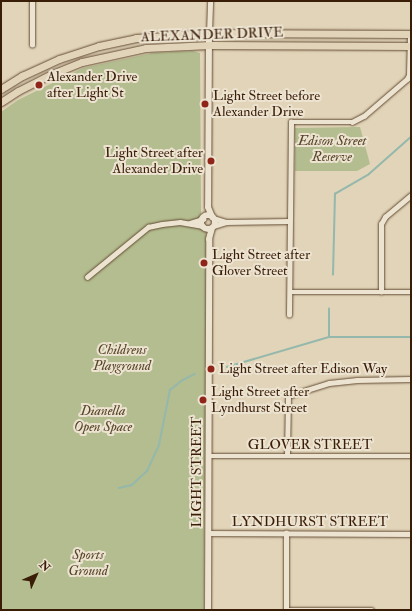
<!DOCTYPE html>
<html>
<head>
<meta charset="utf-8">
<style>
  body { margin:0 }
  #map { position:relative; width:412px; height:611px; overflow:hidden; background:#e1d4b8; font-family:"IM FELL Double Pica",serif }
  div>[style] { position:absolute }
  .green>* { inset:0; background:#b3bd8f }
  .stream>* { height:1.5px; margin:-0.75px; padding:0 0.75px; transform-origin:0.75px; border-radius:0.75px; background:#94b8ac }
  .roads { filter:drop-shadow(0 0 1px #644b33) drop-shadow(0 0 1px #644b33) }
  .street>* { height:4.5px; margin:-2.25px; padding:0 2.25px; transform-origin:2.25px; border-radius:2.25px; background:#ece3d1 }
  .secondary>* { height:6px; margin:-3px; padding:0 3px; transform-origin:3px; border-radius:3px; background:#ece3d1 }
  .secondary>.ring { margin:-3px; padding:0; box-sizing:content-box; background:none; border:6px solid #ece3d1; border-radius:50% }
  .primary>* { height:7px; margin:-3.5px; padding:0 3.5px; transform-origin:3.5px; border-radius:3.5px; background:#e1d4b8 }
  .dots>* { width:11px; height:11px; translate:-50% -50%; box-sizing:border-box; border:2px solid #ece3d1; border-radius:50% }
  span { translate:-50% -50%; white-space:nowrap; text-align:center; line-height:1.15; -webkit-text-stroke:4px #ece3d1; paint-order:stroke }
  .street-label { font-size:14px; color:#3a1d07 }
  .poi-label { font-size:14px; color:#3a1d07 }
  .left { translate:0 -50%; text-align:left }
  .right { translate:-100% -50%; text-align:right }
  .park-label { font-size:14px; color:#584529; font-style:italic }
  .frame { position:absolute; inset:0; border:2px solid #3a1d07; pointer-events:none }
  .north { position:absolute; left:16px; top:555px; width:40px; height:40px; -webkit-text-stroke:3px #ece3d1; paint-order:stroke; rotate:45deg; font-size:11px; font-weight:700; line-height:16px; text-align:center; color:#3a1d07 }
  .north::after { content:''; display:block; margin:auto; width:14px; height:18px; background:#3a1d07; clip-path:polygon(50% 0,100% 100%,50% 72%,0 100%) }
</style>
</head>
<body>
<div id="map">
  <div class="green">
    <i style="clip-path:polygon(193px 51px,200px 53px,201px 214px,206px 228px,204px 610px,1px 610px,1px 112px,18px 100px,83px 68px,152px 53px)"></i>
    <i style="clip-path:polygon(360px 127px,370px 164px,357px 171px,295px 171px,295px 128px)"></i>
  </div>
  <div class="stream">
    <i style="left:333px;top:275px;width:81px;rotate:-88.6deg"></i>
    <i style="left:335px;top:194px;width:39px;rotate:-30deg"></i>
    <i style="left:369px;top:174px;width:56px;rotate:-41.4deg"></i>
    <i style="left:329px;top:337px;width:28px;rotate:-90deg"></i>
    <i style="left:227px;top:367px;width:106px;rotate:-16.4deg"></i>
    <i style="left:329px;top:337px;width:82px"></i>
    <i style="left:119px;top:488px;width:13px;rotate:-13deg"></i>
    <i style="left:132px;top:485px;width:21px;rotate:-43deg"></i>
    <i style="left:147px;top:471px;width:29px;rotate:-65deg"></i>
    <i style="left:159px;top:445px;width:56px;rotate:-78.7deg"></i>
    <i style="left:170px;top:390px;width:16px;rotate:-38deg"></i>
    <i style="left:183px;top:380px;width:13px;rotate:-27deg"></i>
  </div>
  <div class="roads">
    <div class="street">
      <i style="left:209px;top:33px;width:32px;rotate:-88deg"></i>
      <i style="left:32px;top:45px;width:44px;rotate:-90deg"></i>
      <i style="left:213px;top:218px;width:14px;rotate:17deg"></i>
      <i style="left:190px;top:223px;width:14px;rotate:-17deg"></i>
      <i style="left:214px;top:226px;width:13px;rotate:-18deg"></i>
      <i style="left:226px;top:222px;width:63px;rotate:-0.9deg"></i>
      <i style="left:87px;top:277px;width:79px;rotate:-39.3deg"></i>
      <i style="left:148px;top:227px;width:14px;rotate:-12deg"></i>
      <i style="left:162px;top:224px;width:18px;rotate:-6deg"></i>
      <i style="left:180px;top:222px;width:23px;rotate:10deg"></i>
      <i style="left:290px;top:292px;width:121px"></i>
      <i style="left:381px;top:292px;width:68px;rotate:-90deg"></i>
      <i style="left:381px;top:224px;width:8px;rotate:-60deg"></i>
      <i style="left:385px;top:217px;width:34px;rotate:-40deg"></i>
      <i style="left:289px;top:315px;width:193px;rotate:-89.4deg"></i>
      <i style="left:291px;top:122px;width:61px"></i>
      <i style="left:352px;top:122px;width:13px;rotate:-27deg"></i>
      <i style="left:364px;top:116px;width:57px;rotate:-40.7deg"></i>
      <i style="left:407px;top:79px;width:4px;rotate:-63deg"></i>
      <i style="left:409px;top:75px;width:41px;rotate:-88.6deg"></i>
      <i style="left:287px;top:455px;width:59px;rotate:-89deg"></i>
      <i style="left:288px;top:396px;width:43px;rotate:-17.6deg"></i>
      <i style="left:329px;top:383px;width:28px;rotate:-6deg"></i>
      <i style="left:357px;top:380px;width:54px;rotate:-1.1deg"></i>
      <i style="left:209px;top:456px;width:202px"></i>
      <i style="left:209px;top:533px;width:202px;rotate:0.3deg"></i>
      <i style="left:286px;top:610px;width:86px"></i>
      <i style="left:286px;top:610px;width:77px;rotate:-90deg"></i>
    </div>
    <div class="secondary">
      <i style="left:209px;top:33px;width:174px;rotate:90.3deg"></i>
      <i style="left:208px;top:207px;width:11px;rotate:68deg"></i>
      <i class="ring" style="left:201px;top:215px;width:8px;height:8px"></i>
      <i style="left:208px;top:610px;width:371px;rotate:-89.8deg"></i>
      <i style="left:209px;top:239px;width:11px;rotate:-75deg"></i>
    </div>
    <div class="primary">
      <i style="left:1px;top:89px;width:25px;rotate:-32deg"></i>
      <i style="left:22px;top:76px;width:41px;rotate:-24.7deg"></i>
      <i style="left:59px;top:59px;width:42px;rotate:-18deg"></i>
      <i style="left:99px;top:46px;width:38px;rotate:-12deg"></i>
      <i style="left:136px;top:38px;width:73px;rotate:-3.9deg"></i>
      <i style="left:209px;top:33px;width:202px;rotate:0.3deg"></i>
      <i style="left:1px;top:102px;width:20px;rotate:-33deg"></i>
      <i style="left:18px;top:91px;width:38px;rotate:-27deg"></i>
      <i style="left:52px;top:74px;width:32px;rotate:-22deg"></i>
      <i style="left:82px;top:62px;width:66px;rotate:-12.3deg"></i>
      <i style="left:146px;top:48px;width:64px;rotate:-2.7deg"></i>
      <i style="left:210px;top:45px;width:201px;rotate:0.3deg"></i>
    </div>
  </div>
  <div class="dots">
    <i style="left:39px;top:85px;background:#8f2418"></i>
    <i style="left:205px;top:104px;background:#8f2418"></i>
    <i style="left:211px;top:161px;background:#8f2418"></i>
    <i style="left:204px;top:263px;background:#8f2418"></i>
    <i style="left:211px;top:369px;background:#8f2418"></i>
    <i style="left:203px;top:400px;background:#8f2418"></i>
  </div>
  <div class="street-label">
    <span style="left:212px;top:35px;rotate:-2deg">ALEXANDER DRIVE</span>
    <span style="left:310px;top:445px">GLOVER STREET</span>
    <span style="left:197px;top:472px;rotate:-90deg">LIGHT STREET</span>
    <span style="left:310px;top:522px">LYNDHURST STREET</span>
  </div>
  <div class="poi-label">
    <span class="left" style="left:47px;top:85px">Alexander Drive<br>after Light St</span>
    <span class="left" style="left:213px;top:104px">Light Street before<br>Alexander Drive</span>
    <span class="right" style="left:203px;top:161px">Light Street after<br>Alexander Drive</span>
    <span class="left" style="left:212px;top:263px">Light Street after<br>Glover Street</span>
    <span class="left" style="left:219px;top:369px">Light Street after Edison Way</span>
    <span class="left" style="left:211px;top:400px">Light Street after<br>Lyndhurst Street</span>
  </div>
  <div class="park-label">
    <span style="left:332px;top:149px">Edison Street<br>Reserve</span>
    <span style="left:122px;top:358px">Childrens<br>Playground</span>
    <span style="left:103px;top:419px">Dianella<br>Open Space</span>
    <span style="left:88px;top:563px">Sports<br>Ground</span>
  </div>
  <div class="frame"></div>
  <div class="north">N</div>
</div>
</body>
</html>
